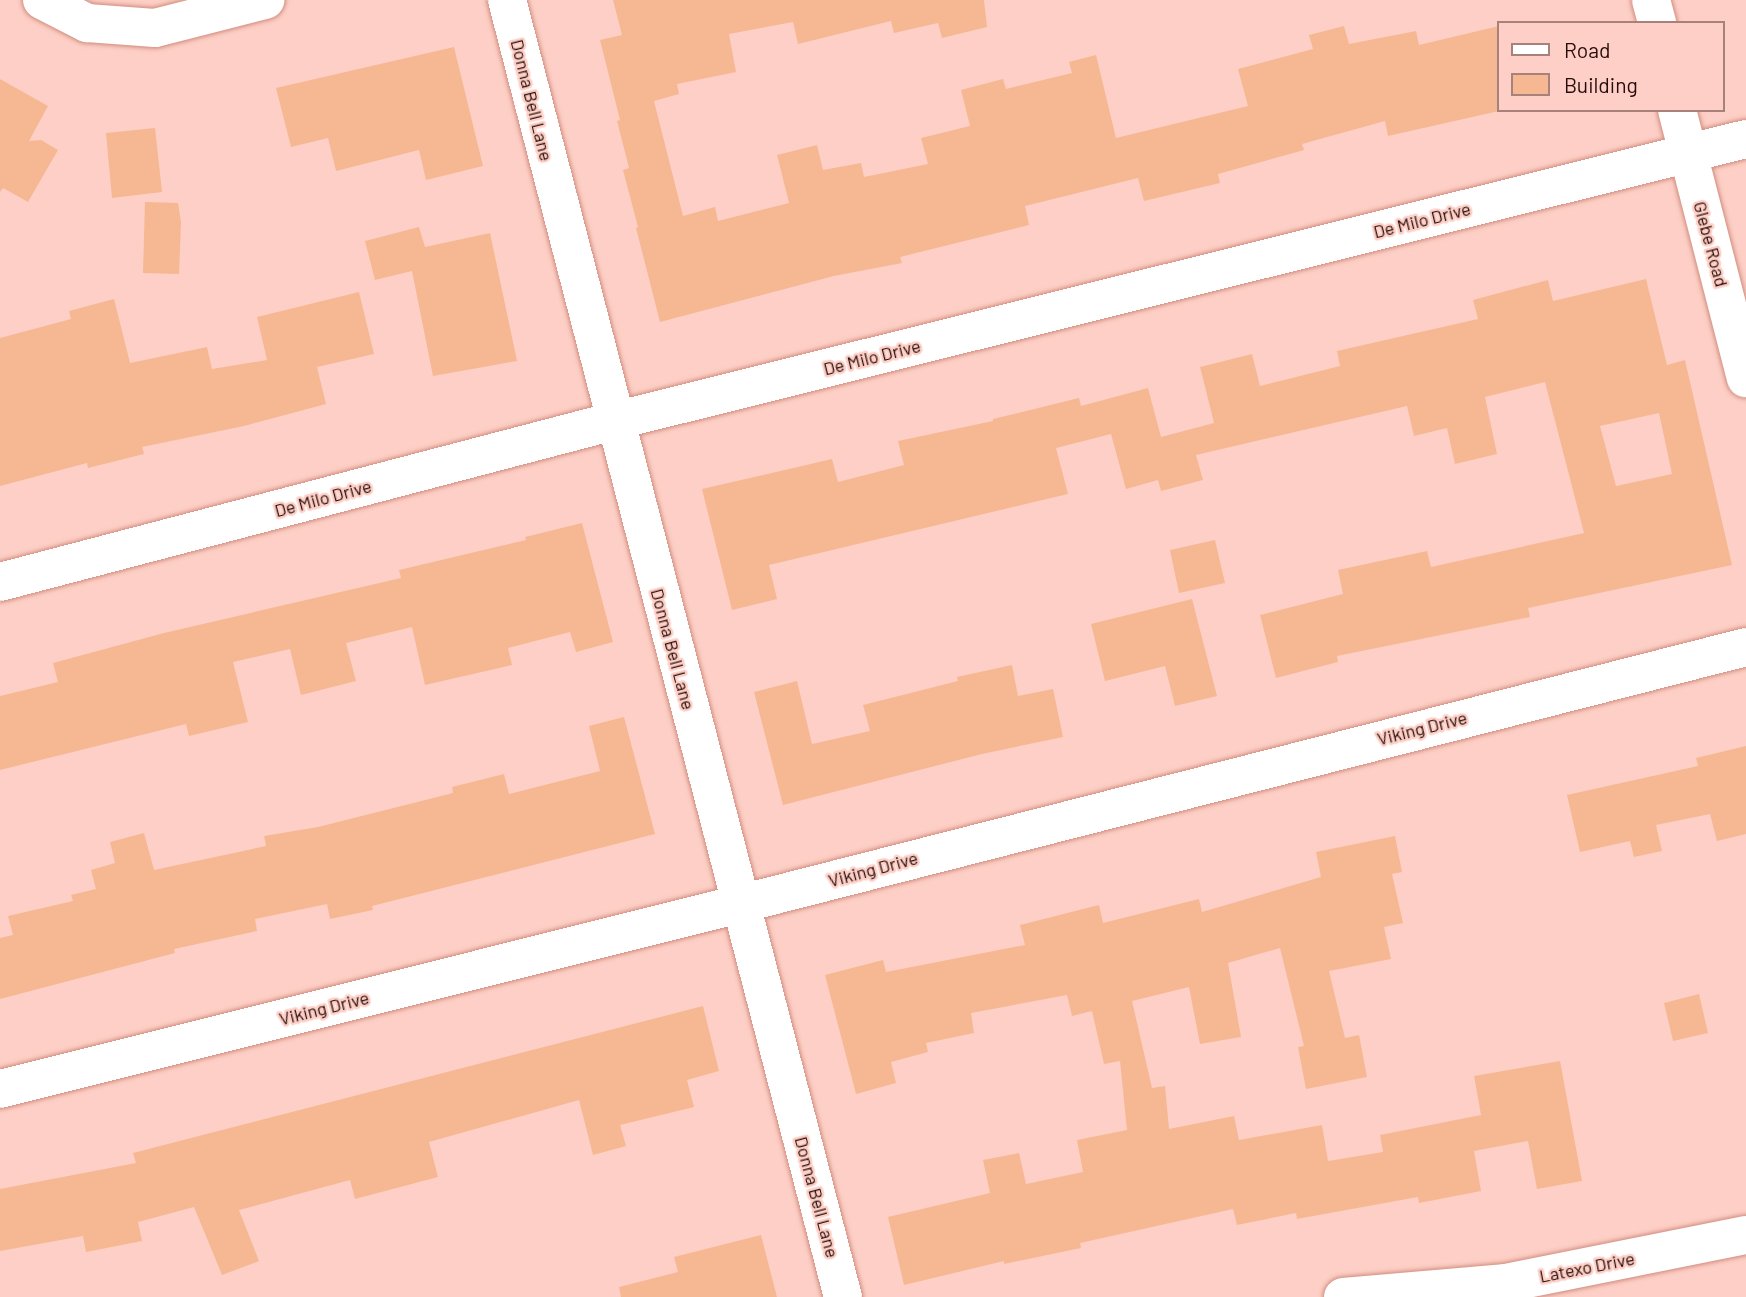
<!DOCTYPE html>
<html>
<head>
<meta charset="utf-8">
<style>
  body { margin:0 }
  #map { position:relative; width:1746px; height:1297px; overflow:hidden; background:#fdcfc6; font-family:Barlow,sans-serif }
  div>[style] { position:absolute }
  .building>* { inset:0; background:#f6b892 }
  .roads { filter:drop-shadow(0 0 2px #d28c7e) drop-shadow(0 0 2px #d28c7e) }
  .minor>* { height:38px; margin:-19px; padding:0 19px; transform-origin:19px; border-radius:19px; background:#fff }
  span { translate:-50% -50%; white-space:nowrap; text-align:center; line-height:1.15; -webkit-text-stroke:5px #fdcfc6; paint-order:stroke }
  .street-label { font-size:18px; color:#270d09 }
  .legend { position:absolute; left:1497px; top:21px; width:228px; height:91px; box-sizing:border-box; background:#fdcfc6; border:2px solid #a7817a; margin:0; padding:9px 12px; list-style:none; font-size:21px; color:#270d09 }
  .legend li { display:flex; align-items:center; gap:14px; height:35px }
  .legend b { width:35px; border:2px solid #a7817a }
</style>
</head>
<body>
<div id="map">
  <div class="building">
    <i style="clip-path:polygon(613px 0,984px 0,987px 27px,942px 38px,938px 23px,894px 33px,891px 21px,798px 44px,793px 22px,729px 34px,736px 72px,677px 84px,679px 94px,654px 101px,683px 216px,715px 207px,718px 221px,789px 203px,777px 155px,817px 145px,823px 170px,861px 163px,864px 177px,928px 164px,921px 138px,970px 126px,961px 90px,1003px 79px,1006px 89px,1072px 73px,1069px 62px,1096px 55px,1116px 138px,1248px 106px,1238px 69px,1313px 49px,1309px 35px,1344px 26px,1349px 44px,1416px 31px,1419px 45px,1499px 26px,1499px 111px,1388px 136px,1385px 121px,1302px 144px,1304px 150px,1218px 174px,1220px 183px,1144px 201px,1138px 178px,1025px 206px,1029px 225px,900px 257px,902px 263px,834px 276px,660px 322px,636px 228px,638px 227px,623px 170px,629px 168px,617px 121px,620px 120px,600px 40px,622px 35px)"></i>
    <i style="clip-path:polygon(454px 47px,483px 166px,426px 180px,419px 150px,336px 171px,328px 138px,291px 147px,276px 88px)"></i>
    <i style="clip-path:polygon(0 79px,48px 106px,29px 141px,41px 140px,58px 150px,28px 202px,3px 188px,0 192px)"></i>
    <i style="clip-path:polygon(155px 128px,162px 192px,112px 198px,106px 133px)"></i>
    <i style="clip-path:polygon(145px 202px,178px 203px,181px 222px,179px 274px,143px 273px)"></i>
    <i style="clip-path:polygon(419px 227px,425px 247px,490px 233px,517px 361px,433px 376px,412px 271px,375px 280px,365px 241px)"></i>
    <i style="clip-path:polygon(evenodd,1646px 279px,1667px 365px,1685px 360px,1732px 565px,1528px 608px,1530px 617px,1337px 656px,1338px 662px,1276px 678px,1260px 615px,1343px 594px,1338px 570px,1427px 551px,1431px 567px,1584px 533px,1545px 382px,1485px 397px,1497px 454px,1455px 464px,1447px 428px,1414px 436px,1407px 406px,1196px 455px,1203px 480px,1161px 491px,1158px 480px,1126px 489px,1111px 434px,1056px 448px,1068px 494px,769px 565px,777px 599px,732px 610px,702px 489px,832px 459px,838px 482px,904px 465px,898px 441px,993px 421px,993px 419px,1079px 398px,1081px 406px,1148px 388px,1161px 437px,1214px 423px,1200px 367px,1252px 354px,1260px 386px,1340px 366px,1337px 351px,1478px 319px,1473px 300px,1548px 280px,1553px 301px,1646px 279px,1659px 413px,1672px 474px,1616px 486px,1600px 426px,1659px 413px)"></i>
    <i style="clip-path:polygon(359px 292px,374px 354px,317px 367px,326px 404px,244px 426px,142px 447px,144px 454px,88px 468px,87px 463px,0 486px,0 338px,71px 319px,69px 311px,114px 299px,130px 363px,207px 347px,212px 369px,267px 360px,257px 317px)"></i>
    <i style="clip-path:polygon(582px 523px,613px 642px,576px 652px,570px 632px,508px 648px,512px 665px,425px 685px,412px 627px,346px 643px,356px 681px,301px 695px,290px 649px,233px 662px,248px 722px,189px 736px,186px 724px,0 770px,0 696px,58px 682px,53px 663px,164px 633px,401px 578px,399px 570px,526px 540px,525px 537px)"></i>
    <i style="clip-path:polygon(1215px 540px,1225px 583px,1179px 593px,1170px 550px)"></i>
    <i style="clip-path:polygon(1192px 599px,1217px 696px,1175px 706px,1165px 666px,1105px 681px,1091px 624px)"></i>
    <i style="clip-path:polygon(1012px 665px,1018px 696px,1053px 689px,1063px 737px,982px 754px,783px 805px,754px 692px,797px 681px,812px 744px,870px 731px,863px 705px,958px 681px,957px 677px)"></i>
    <i style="clip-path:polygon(624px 717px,655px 834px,372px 906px,373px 910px,330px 919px,327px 904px,255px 919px,257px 931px,174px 949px,175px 953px,0 999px,0 938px,13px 935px,8px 916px,73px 901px,71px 895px,96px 889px,91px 870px,115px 863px,110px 842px,144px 833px,154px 870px,266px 846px,264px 836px,318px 827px,453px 793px,452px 787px,504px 774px,509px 794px,600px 771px,589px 726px)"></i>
    <i style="clip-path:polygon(1746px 746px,1746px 834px,1717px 841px,1710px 814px,1656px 825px,1662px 851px,1634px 857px,1630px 841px,1580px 852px,1567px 795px,1698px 766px,1696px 758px)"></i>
    <i style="clip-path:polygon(1395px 836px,1402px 872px,1392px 874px,1403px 923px,1384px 927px,1391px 959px,1329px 971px,1345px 1038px,1359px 1035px,1367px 1077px,1306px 1089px,1298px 1047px,1304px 1046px,1280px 948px,1228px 963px,1241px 1037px,1200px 1044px,1189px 987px,1132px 1001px,1152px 1088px,1165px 1086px,1169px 1129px,1234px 1116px,1239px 1140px,1322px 1125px,1328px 1161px,1383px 1152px,1380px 1135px,1481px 1115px,1474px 1076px,1560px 1061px,1582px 1181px,1537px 1189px,1528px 1141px,1474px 1151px,1481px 1191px,1419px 1203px,1418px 1197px,1297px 1219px,1296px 1213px,1237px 1225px,1233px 1209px,1080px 1243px,1081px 1248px,1004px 1264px,1004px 1261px,904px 1285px,888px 1217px,990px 1193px,983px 1160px,1019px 1153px,1026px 1184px,1083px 1172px,1077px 1140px,1127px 1130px,1120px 1061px,1104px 1064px,1092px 1011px,1072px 1016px,1067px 995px,971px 1013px,974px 1033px,926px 1043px,928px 1052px,891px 1062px,896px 1083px,856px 1094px,825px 975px,883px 960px,886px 972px,1025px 945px,1020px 925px,1099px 905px,1103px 923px,1199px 899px,1202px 912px,1321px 877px,1316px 852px)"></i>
    <i style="clip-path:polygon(1699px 994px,1708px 1033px,1673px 1041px,1664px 1003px)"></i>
    <i style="clip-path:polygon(703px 1006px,719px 1071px,687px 1080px,694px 1107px,620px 1125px,626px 1146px,593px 1155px,579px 1100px,429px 1142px,438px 1177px,355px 1199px,350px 1180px,239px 1210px,259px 1261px,222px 1275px,194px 1207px,138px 1222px,142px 1241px,86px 1252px,83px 1236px,0 1251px,0 1189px,136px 1163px,133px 1153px)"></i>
    <i style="clip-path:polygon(761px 1235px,777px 1297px,621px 1297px,619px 1287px,678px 1272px,674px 1257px)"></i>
  </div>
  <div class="roads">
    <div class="minor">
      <i style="left:42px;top:0;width:51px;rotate:27.1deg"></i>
      <i style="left:87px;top:23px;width:68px;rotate:4.2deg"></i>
      <i style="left:155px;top:28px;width:114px;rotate:-14.3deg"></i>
      <i style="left:507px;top:0;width:1340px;rotate:75.48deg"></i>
      <i style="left:1651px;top:0;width:24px;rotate:75deg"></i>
      <i style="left:1677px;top:110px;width:277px;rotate:75.6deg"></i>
      <i style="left:0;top:582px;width:635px;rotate:-14.69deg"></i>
      <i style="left:614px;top:421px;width:1167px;rotate:-13.99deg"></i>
      <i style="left:0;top:1089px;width:763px;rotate:-14.04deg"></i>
      <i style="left:740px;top:904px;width:1038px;rotate:-14.33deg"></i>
      <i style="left:1343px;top:1297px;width:164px;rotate:-4.9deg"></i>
      <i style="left:1506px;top:1283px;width:245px;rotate:-11.3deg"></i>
    </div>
  </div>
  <div class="street-label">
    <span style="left:532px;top:100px;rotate:76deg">Donna Bell Lane</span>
    <span style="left:1422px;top:220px;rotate:-14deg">De Milo Drive</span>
    <span style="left:1711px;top:244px;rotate:75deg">Glebe Road</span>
    <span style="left:872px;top:357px;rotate:-14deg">De Milo Drive</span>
    <span style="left:323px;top:498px;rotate:-15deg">De Milo Drive</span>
    <span style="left:673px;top:649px;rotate:75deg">Donna Bell Lane</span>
    <span style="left:1422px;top:728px;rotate:-14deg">Viking Drive</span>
    <span style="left:873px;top:869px;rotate:-15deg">Viking Drive</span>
    <span style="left:324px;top:1008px;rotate:-14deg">Viking Drive</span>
    <span style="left:817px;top:1197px;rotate:75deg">Donna Bell Lane</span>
    <span style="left:1587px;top:1267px;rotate:-11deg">Latexo Drive</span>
  </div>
  <ul class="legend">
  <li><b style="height:9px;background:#fff"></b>Road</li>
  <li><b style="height:19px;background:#f6b892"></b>Building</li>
  </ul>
</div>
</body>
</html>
